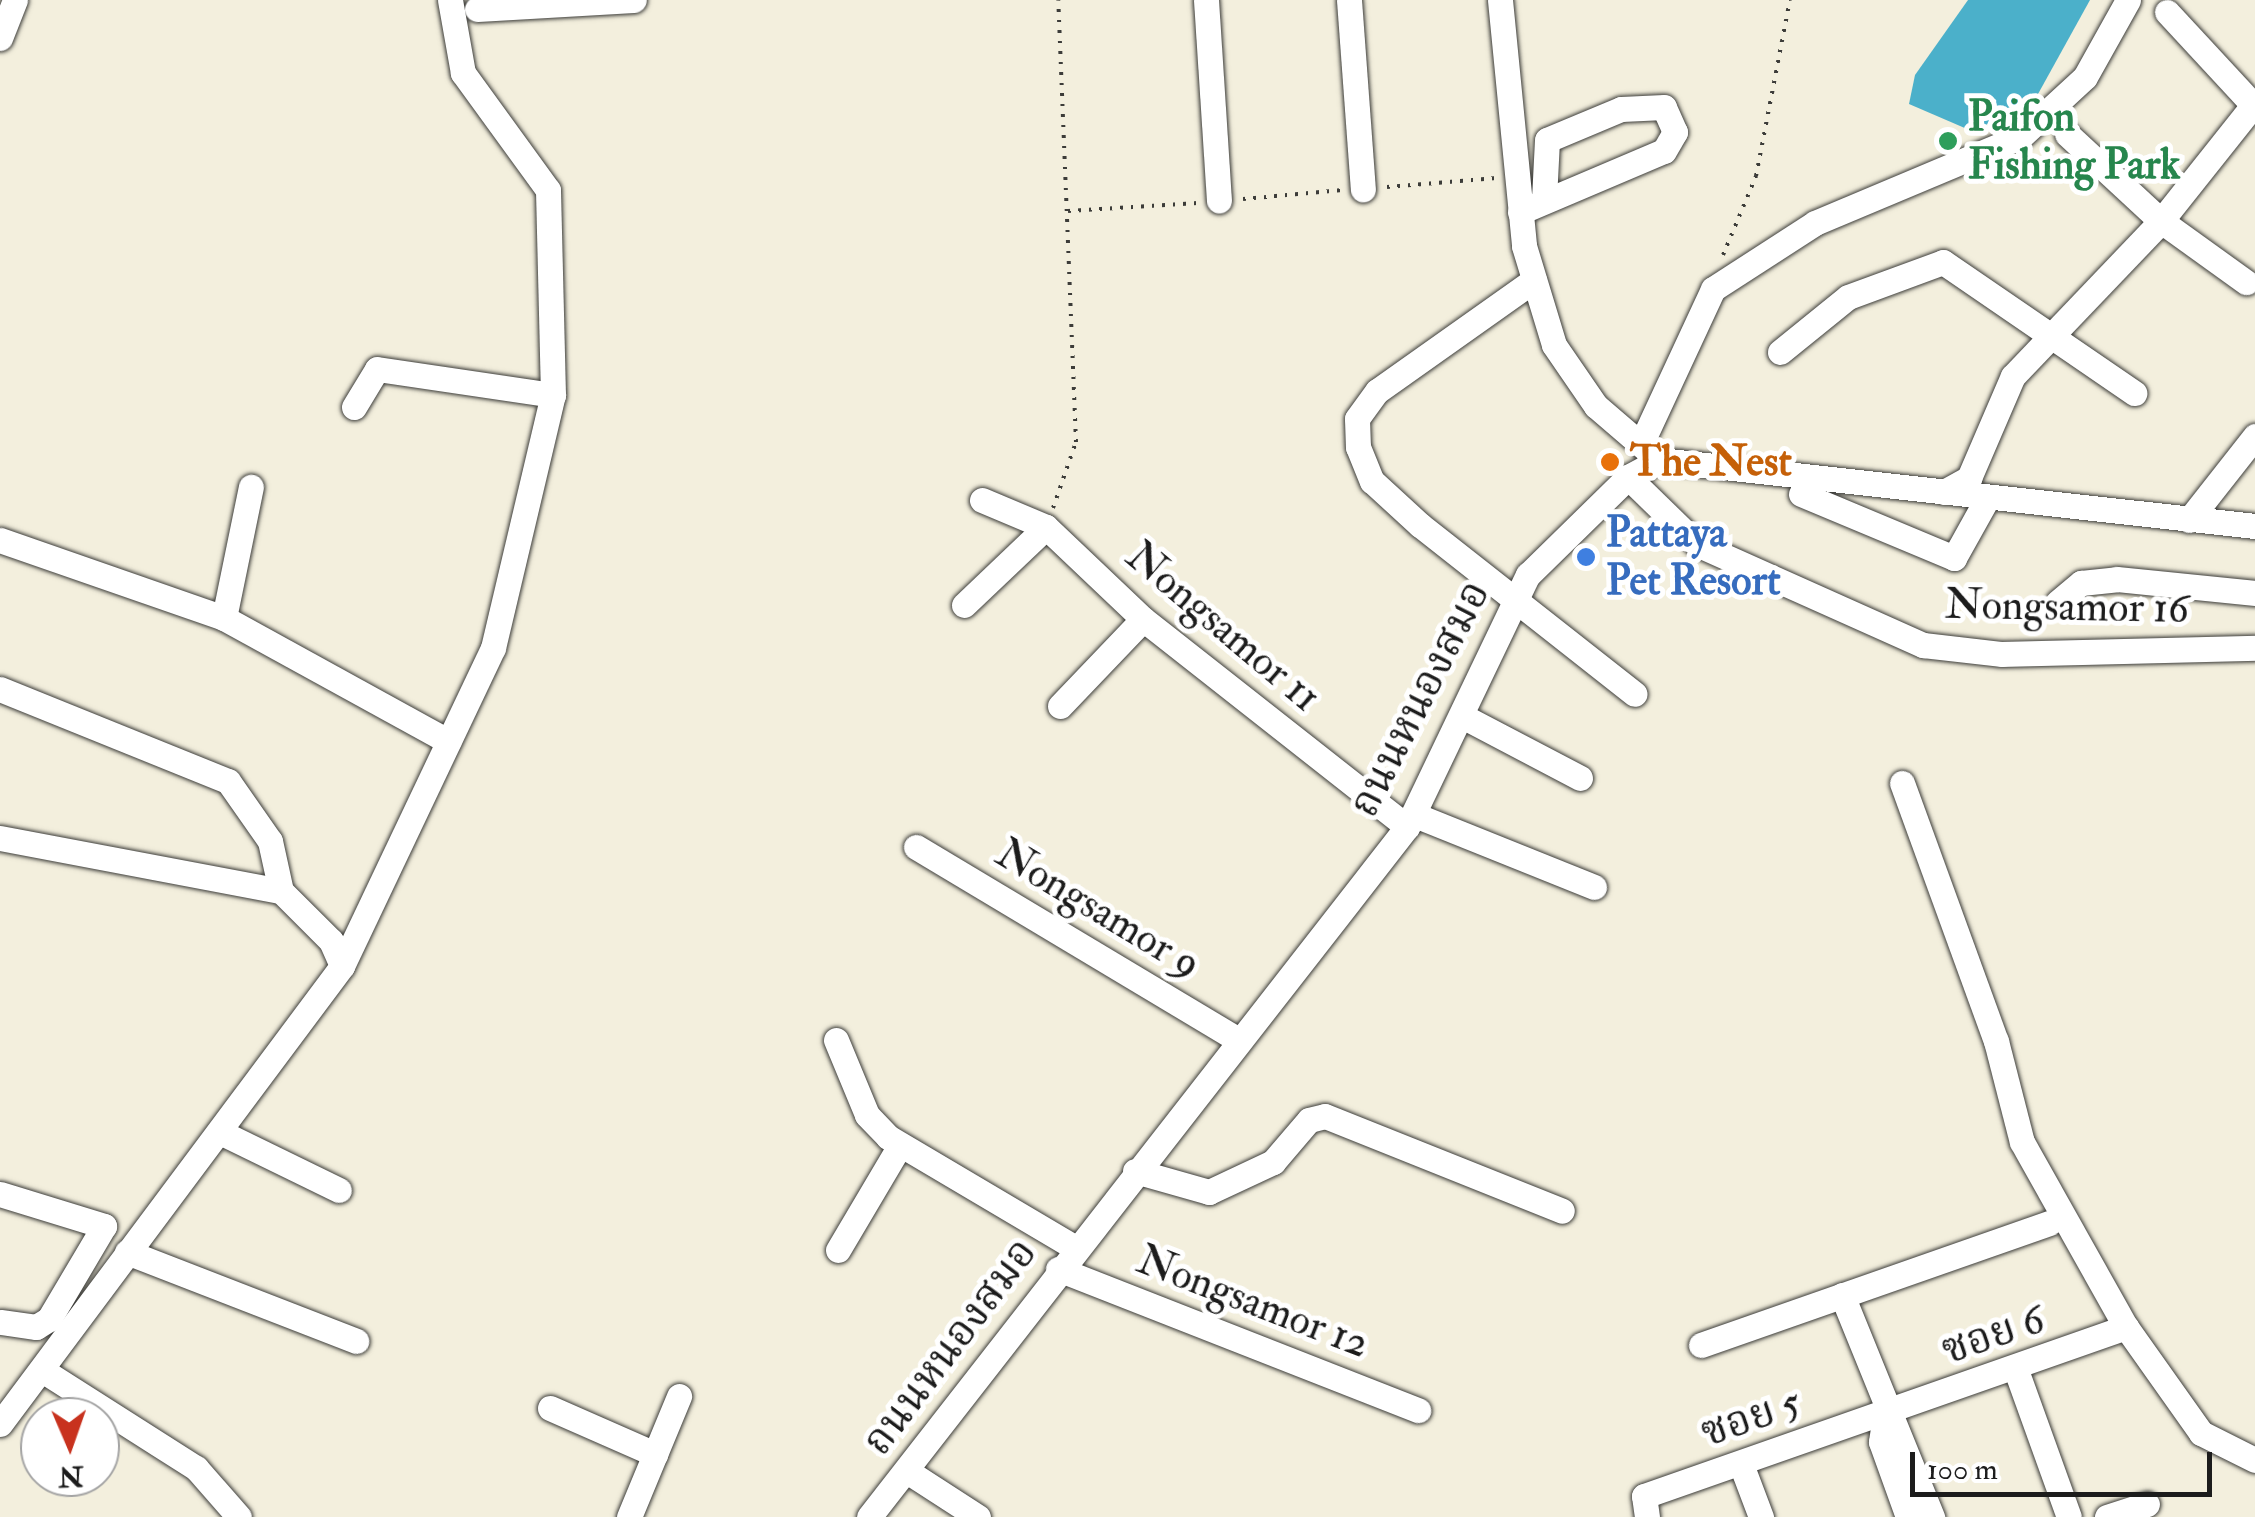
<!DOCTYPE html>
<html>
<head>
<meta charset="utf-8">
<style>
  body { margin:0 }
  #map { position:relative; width:2255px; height:1517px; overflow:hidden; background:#f3efdd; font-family:"IM FELL Double Pica","Noto Serif Thai",serif }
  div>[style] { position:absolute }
  .water>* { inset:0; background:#4bb0ca }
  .path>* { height:4px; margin-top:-2px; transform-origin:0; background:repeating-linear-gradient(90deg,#3c3c39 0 2.5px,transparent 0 10.5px) }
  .roads { filter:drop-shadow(0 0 2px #3c3c39) drop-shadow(0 0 2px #3c3c39) }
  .minor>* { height:25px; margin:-12.5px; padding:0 12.5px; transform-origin:12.5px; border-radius:12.5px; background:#fff }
  .dots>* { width:28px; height:28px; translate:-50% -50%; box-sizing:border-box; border:5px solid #fff; border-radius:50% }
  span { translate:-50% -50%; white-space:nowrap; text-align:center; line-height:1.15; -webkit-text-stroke:10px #fff; paint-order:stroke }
  .leisure-label { font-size:42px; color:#27864d; font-weight:700 }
  .left { translate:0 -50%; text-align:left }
  .food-label { font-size:42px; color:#c56008; font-weight:700 }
  .shop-label { font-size:42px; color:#366cbe; font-weight:700 }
  .street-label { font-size:42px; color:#1c1c1c }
  .north { position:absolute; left:20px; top:1397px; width:100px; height:100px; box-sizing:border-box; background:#fff; border:2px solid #a4a4a4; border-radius:50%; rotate:178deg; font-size:28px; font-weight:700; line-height:40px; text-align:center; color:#1c1c1c }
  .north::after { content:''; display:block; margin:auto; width:35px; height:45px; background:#c8321e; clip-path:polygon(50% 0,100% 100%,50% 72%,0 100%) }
  .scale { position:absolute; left:1910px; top:1452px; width:302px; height:45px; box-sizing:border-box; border:5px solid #1c1c1c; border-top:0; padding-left:12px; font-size:30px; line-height:35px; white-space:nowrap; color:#1c1c1c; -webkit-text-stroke:8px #fff; paint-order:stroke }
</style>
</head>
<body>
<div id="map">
  <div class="water">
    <i style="clip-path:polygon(1968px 0,2090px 0,2038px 94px,1974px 132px,1909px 104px,1915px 75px)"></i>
  </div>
  <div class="path">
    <i style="left:1387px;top:187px;width:110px;rotate:-4.7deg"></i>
    <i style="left:1243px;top:199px;width:100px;rotate:-5.1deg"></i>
    <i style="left:1068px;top:211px;width:130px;rotate:-3.5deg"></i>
    <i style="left:1723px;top:255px;width:86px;rotate:-67.3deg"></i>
    <i style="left:1756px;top:176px;width:179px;rotate:-79.1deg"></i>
    <i style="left:1053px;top:508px;width:70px;rotate:-70.8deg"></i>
    <i style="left:1076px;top:442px;width:442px;rotate:-92.3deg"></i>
  </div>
  <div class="roads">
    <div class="minor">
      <i style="left:1206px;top:0;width:201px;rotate:86.3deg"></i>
      <i style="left:1349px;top:0;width:190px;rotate:85.8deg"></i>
      <i style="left:1500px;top:0;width:247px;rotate:84.4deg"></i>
      <i style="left:1524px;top:246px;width:103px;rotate:73.1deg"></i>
      <i style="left:1554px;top:345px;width:74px;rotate:55.5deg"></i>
      <i style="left:1596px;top:406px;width:74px;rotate:40.6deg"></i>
      <i style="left:477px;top:9px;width:157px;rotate:-3.3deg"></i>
      <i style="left:2167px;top:12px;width:129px;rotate:47.2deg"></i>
      <i style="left:0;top:38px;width:41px;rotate:-68.5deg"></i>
      <i style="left:2067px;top:134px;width:128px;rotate:42.8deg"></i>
      <i style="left:2161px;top:221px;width:105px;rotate:35.7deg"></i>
      <i style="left:1520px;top:212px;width:156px;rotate:-23deg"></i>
      <i style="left:1664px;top:151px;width:22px;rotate:-60deg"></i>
      <i style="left:1675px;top:132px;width:27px;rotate:-114deg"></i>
      <i style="left:1664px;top:107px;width:43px;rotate:177.3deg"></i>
      <i style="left:1621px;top:109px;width:80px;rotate:157.3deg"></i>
      <i style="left:1547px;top:140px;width:60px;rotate:92.9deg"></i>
      <i style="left:1534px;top:280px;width:192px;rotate:144.7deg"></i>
      <i style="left:1377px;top:391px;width:34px;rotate:126deg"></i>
      <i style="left:1357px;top:419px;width:28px;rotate:88deg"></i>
      <i style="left:1358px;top:447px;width:37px;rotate:68deg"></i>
      <i style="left:1372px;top:481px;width:65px;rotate:42.5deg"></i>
      <i style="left:1420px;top:525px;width:273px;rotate:38.2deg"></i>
      <i style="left:1780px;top:352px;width:87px;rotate:-39deg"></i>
      <i style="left:1848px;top:297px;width:101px;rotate:-20.2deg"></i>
      <i style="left:1943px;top:262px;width:232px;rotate:34.4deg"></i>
      <i style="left:354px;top:407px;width:44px;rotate:-58.8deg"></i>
      <i style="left:377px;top:369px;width:178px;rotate:8.4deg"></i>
      <i style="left:1641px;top:444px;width:171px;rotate:-65.1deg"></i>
      <i style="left:1713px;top:289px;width:121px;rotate:-32.9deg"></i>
      <i style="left:1815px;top:223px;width:222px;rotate:-22.8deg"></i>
      <i style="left:2020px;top:137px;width:88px;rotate:-42.7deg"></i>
      <i style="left:2085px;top:77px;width:88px;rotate:-60.8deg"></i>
      <i style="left:1628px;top:477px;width:96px;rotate:44.2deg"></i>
      <i style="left:1697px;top:544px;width:248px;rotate:24.1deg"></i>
      <i style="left:1923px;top:645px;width:80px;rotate:6.5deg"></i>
      <i style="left:2002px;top:654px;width:253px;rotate:-1.4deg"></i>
      <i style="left:1944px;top:492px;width:29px;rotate:-29deg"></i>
      <i style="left:1969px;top:478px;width:111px;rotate:-66.7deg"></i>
      <i style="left:2013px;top:376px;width:214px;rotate:-46.3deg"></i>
      <i style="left:2161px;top:221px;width:151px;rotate:-51.5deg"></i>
      <i style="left:1801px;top:494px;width:166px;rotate:22.7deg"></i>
      <i style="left:1954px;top:558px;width:70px;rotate:-60.9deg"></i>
      <i style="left:982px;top:500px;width:69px;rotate:22.9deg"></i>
      <i style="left:1046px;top:527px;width:134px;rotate:43.5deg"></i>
      <i style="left:1143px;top:619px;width:336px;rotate:38.2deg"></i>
      <i style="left:2189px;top:520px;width:107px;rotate:-51.8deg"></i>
      <i style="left:0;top:540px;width:237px;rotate:19.2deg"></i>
      <i style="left:224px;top:618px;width:256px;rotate:28.8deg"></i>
      <i style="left:2058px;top:602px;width:30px;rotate:-40deg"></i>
      <i style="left:2081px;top:583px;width:36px;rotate:-6deg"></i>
      <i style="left:2117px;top:579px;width:139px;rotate:5.8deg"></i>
      <i style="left:964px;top:605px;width:113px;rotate:-43.6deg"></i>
      <i style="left:224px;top:618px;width:134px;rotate:-78.4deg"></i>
      <i style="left:0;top:689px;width:246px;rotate:22deg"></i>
      <i style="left:228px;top:781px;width:73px;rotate:55deg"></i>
      <i style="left:270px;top:841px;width:51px;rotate:77.6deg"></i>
      <i style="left:1060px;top:706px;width:120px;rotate:-46.3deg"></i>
      <i style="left:1464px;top:717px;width:131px;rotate:27.7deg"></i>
      <i style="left:1902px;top:783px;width:275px;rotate:70deg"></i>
      <i style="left:1996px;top:1041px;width:104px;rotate:75.6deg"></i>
      <i style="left:2022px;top:1142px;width:212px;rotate:60.7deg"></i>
      <i style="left:2126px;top:1327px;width:130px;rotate:54.7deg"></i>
      <i style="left:2201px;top:1433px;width:60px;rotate:26.6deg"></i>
      <i style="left:1415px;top:815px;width:193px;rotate:21.9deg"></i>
      <i style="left:0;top:838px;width:286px;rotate:10.7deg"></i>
      <i style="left:281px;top:891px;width:71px;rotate:45deg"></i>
      <i style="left:331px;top:941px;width:27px;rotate:66deg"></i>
      <i style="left:916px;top:847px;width:376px;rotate:30.9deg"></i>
      <i style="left:836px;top:1040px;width:81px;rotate:67.5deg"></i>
      <i style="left:867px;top:1115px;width:30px;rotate:46deg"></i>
      <i style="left:888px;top:1137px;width:216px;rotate:30.6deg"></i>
      <i style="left:222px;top:1133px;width:130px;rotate:26deg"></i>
      <i style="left:1135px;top:1171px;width:77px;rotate:15.8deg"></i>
      <i style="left:1209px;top:1192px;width:71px;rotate:-25.1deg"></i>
      <i style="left:1273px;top:1162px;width:55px;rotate:-49.4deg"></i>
      <i style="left:1309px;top:1120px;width:16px;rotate:-14deg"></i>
      <i style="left:1325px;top:1116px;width:255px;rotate:21.8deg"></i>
      <i style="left:0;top:1194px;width:109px;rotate:17.1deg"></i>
      <i style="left:104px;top:1226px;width:108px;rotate:120.6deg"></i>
      <i style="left:49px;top:1319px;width:15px;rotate:148deg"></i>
      <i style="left:36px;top:1327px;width:36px;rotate:-172deg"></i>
      <i style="left:838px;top:1250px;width:122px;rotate:-59.4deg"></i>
      <i style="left:127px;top:1252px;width:246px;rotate:21.2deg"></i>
      <i style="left:1058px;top:1269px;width:387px;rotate:21.4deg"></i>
      <i style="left:1842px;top:1295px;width:240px;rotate:67.9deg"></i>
      <i style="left:1701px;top:1345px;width:369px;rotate:-19.3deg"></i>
      <i style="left:42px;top:1370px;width:183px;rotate:32.5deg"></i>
      <i style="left:196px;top:1468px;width:65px;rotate:48.7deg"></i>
      <i style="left:2016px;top:1370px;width:156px;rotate:70.2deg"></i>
      <i style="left:550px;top:1408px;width:115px;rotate:23.7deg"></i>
      <i style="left:1885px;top:1416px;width:26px;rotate:99deg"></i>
      <i style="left:1881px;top:1442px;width:80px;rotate:70.2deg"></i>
      <i style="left:0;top:1424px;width:572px;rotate:-53.25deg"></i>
      <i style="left:342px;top:966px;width:352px;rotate:-64.6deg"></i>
      <i style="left:493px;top:648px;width:260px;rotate:-76.7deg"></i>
      <i style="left:553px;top:395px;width:205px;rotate:-91.4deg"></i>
      <i style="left:548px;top:190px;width:145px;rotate:-126deg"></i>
      <i style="left:463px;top:73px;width:74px;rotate:-100.1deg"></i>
      <i style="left:1741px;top:1464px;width:57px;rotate:69.3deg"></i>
      <i style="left:910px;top:1473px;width:81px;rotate:32.9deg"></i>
      <i style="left:629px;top:1517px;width:131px;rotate:-67.5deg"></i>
      <i style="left:869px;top:1517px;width:875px;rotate:-52.06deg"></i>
      <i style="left:1407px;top:827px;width:280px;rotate:-64.4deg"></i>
      <i style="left:1528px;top:575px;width:140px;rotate:-44.4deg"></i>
      <i style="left:1628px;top:477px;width:36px;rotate:-28deg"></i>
      <i style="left:1660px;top:460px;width:599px;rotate:6.33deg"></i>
      <i style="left:1647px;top:1517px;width:21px;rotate:-98deg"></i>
      <i style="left:1644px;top:1496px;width:511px;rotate:-19.32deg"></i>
      <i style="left:2107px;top:1517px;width:42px;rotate:-18deg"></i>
    </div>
  </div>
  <div class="dots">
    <i style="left:1948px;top:141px;background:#2e9e5b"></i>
    <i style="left:1610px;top:462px;background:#e8710a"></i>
    <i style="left:1586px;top:557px;background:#3f7fe0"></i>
  </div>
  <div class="leisure-label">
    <span class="left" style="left:1968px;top:141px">Paifon<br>Fishing Park</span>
  </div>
  <div class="food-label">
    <span class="left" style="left:1630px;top:462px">The Nest</span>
  </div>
  <div class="shop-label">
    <span class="left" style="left:1606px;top:557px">Pattaya<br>Pet Resort</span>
  </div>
  <div class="street-label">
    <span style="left:2067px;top:607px;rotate:1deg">Nongsamor 16</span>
    <span style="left:1223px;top:627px;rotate:40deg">Nongsamor 11</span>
    <span style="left:1420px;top:699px;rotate:-63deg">ถนนหนองสมอ</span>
    <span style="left:1098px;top:909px;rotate:31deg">Nongsamor 9</span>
    <span style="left:1253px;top:1302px;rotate:21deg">Nongsamor 12</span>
    <span style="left:1993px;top:1335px;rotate:-19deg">ซอย 6</span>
    <span style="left:950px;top:1347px;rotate:-53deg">ถนนหนองสมอ</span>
    <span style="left:1751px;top:1418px;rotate:-19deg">ซอย 5</span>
  </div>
  <div class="north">N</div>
  <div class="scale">100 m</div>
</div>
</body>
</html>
